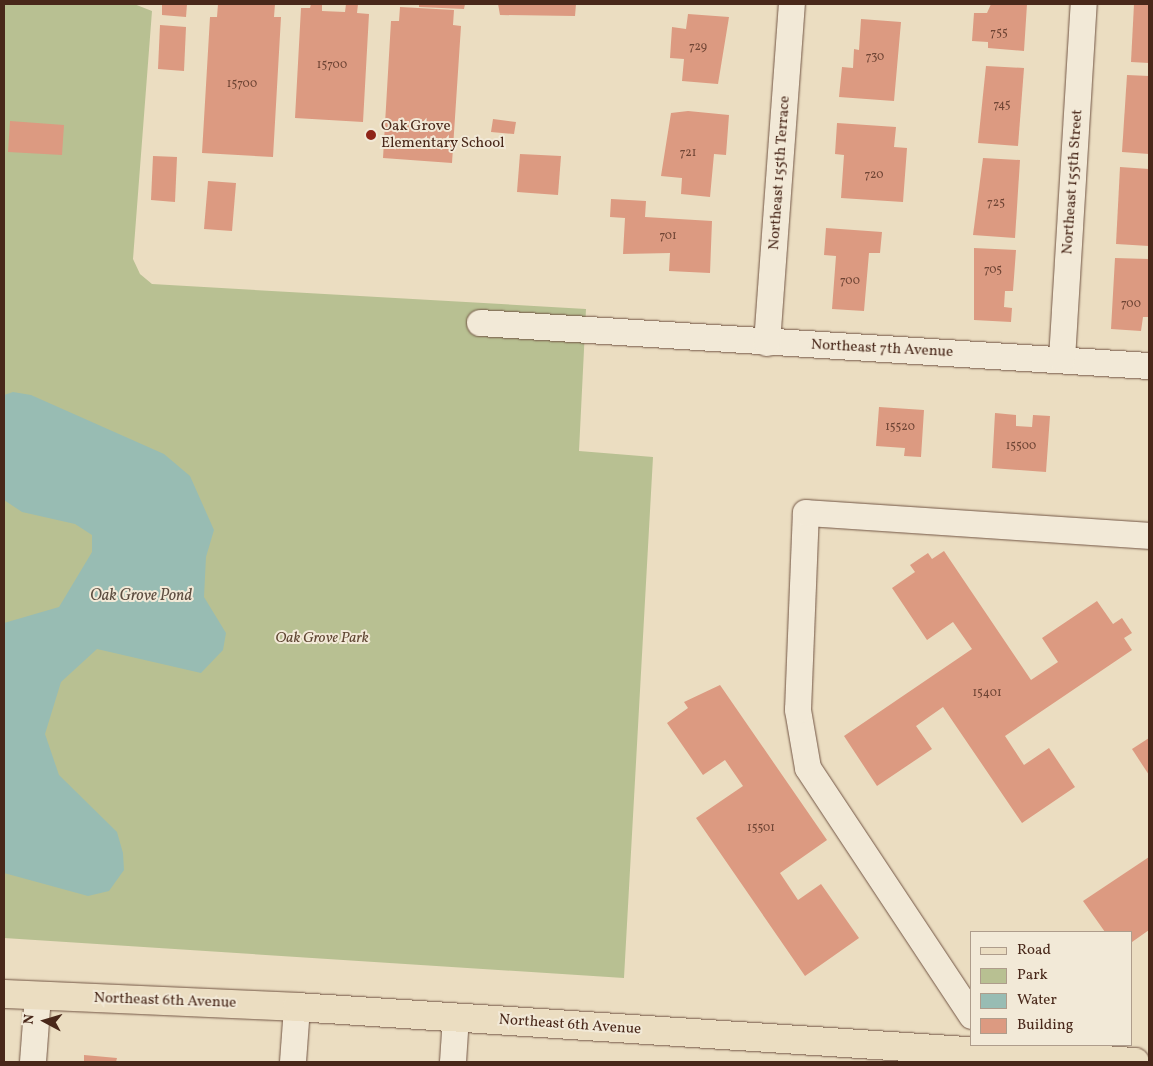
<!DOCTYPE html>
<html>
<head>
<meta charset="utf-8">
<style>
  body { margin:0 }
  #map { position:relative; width:1153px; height:1066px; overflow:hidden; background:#ebddc1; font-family:Vollkorn,serif }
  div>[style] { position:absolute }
  .green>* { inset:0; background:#b8c092 }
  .water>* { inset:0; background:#98bcb3 }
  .building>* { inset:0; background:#dc9a81 }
  .roads { filter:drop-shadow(0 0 1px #725544) drop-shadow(0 0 1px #725544) }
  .minor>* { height:26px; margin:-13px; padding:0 13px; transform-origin:13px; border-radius:13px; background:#f2e9d7 }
  .major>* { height:28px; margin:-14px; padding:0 14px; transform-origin:14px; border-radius:14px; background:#ebddc1 }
  .dots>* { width:14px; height:14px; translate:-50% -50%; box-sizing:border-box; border:2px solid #f2e9d7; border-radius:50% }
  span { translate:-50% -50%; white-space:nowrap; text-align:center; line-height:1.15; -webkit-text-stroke:4px #f2e9d7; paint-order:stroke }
  .number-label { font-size:12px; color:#6e4434 }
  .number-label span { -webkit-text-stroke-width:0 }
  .poi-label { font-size:15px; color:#49281a }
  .left { translate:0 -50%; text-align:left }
  .street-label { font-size:15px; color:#49281a }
  .park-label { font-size:15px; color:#5f4632; font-style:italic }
  .water-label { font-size:16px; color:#5d4d40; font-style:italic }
  .frame { position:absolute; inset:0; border:5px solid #49281a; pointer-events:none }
  .legend { position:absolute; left:970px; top:931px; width:162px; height:115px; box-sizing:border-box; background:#f2e9d7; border:1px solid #ae9c8b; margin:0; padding:6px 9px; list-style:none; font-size:15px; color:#49281a }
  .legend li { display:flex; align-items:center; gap:10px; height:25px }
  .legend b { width:25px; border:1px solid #ae9c8b }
  .north { position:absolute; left:20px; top:996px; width:50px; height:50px; -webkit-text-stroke:4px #f2e9d7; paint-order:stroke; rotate:276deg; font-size:14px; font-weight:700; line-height:20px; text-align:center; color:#49281a }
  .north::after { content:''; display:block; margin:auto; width:18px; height:22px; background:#49281a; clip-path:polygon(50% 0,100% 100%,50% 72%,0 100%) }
</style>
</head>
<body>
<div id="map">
  <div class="green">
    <i style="clip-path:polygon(4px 4px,134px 4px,152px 11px,133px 259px,140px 274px,152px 284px,586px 309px,579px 451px,653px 457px,624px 978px,4px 938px)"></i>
  </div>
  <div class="water">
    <i style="clip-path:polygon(13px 392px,31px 395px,164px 454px,190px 476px,214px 530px,206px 557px,204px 597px,226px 633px,223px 650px,201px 673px,97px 649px,61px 682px,45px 734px,59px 775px,117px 832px,123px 853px,124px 870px,109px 891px,88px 896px,4px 873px,4px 623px,59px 607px,92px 552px,92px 535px,75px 524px,22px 512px,4px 500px,4px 395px)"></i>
  </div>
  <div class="building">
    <i style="clip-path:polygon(162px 4px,187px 4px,186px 17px,162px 15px)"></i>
    <i style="clip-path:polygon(218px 4px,275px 4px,274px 17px,281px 17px,273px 157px,202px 153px,210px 17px,217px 17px)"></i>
    <i style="clip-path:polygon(311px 4px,322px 4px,322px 11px,345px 12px,346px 4px,358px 4px,357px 13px,369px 14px,363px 122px,295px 118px,301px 8px,310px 8px)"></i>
    <i style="clip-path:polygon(419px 4px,465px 4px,464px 9px,419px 7px)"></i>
    <i style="clip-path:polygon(498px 4px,576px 4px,575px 16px,500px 15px)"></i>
    <i style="clip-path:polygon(991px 4px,1027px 4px,1024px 51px,988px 48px,988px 42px,972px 41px,974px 13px,987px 13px)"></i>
    <i style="clip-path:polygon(1134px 4px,1149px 4px,1149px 63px,1131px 62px)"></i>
    <i style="clip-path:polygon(400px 7px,454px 10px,453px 25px,461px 26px,452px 163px,383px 158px,391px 21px,399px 21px)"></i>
    <i style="clip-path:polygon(688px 14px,729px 17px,718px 84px,682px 81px,684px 59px,670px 58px,672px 27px,686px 29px)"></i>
    <i style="clip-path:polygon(861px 19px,901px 22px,894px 101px,839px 97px,842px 67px,853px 68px,854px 49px,859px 50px)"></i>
    <i style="clip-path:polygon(160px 25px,186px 27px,184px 71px,158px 69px)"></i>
    <i style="clip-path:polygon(986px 66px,1024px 68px,1018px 146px,978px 143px)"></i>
    <i style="clip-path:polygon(1127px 75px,1149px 76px,1149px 154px,1122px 152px)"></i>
    <i style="clip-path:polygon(688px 111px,729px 115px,726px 155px,714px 154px,710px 197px,681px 194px,682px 178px,661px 176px,671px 113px)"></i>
    <i style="clip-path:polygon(493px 119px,516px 122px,514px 134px,491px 132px)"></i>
    <i style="clip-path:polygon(10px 121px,64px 125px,62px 155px,8px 152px)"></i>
    <i style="clip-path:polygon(837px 123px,896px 127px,894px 147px,907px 148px,903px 202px,841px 198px,844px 155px,835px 154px)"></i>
    <i style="clip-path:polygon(520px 154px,561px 156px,558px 195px,517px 192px)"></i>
    <i style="clip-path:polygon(153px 156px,177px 157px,175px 202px,151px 200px)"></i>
    <i style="clip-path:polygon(983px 158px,1020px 160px,1015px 238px,973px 235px)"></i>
    <i style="clip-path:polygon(1120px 167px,1149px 169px,1149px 246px,1116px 244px)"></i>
    <i style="clip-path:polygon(208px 181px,236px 183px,232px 231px,204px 229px)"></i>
    <i style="clip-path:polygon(611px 199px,646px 201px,645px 217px,712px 221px,710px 273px,669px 271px,670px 253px,623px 254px,625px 218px,610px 217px)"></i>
    <i style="clip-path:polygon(826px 228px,882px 232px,880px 253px,869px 253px,864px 311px,832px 309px,836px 256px,824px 255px)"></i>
    <i style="clip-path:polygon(974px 248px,1016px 250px,1013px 291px,1005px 291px,1004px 307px,1012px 308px,1011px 322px,974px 320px)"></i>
    <i style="clip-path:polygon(1115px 258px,1149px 259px,1148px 317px,1143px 317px,1141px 331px,1111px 329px)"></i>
    <i style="clip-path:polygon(879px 407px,924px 410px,921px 457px,904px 456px,905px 448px,876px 446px)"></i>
    <i style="clip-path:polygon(995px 413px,1016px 415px,1016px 426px,1032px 427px,1033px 415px,1050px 416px,1046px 472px,992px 468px)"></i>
    <i style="clip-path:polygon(944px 551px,1031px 680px,1058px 662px,1042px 638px,1097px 601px,1113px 624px,1122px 618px,1132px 633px,1124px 638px,1132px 650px,1005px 736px,1024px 765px,1049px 748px,1075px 787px,1022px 823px,943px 707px,916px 726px,932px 749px,877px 786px,844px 736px,972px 649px,953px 622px,927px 640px,892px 588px,915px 572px,910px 565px,928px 553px,932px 559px)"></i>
    <i style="clip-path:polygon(720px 685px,827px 840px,780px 873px,798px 900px,821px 884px,859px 938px,805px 976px,696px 818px,743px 786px,725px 760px,703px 775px,667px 723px,688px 708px,684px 702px)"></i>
    <i style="clip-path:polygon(1149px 738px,1149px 775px,1132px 749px)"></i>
    <i style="clip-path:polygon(1149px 857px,1149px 930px,1132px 942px,1132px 932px,1105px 932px,1083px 901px)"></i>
    <i style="clip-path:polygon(84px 1055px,117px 1058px,116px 1062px,84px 1062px)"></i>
  </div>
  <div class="roads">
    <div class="minor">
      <i style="left:480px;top:323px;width:670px;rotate:3.68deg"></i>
      <i style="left:767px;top:343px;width:340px;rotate:-85.8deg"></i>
      <i style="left:1062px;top:359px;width:356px;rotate:-86.5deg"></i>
      <i style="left:972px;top:1016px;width:297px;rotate:-123.5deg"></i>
      <i style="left:808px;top:768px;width:59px;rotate:-99.8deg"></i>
      <i style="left:798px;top:710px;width:197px;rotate:-87.7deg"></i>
      <i style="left:806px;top:513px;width:344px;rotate:3.8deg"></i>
      <i style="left:33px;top:1062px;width:66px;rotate:-85.7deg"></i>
      <i style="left:293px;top:1062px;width:55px;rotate:-85.8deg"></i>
      <i style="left:453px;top:1062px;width:45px;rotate:-86.2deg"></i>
    </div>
    <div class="major">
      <i style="left:4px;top:994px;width:293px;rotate:2.5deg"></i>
      <i style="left:297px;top:1007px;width:840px;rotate:3.76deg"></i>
    </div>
  </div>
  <div class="dots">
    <i style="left:371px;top:135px;background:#8f2418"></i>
  </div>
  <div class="number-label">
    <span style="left:999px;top:34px">755</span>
    <span style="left:698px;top:48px">729</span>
    <span style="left:875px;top:58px">730</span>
    <span style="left:332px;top:66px">15700</span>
    <span style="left:242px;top:85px">15700</span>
    <span style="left:1002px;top:106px">745</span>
    <span style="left:688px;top:154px">721</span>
    <span style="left:874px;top:176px">720</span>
    <span style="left:996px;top:204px">725</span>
    <span style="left:668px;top:237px">701</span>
    <span style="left:993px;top:271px">705</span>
    <span style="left:850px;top:282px">700</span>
    <span style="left:1131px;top:305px">700</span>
    <span style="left:900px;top:428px">15520</span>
    <span style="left:1021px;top:447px">15500</span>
    <span style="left:987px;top:694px">15401</span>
    <span style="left:761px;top:829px">15501</span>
  </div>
  <div class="poi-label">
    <span class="left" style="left:381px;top:135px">Oak Grove<br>Elementary School</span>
  </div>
  <div class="street-label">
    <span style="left:780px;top:173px;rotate:-86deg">Northeast 155th Terrace</span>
    <span style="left:1073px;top:182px;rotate:-86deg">Northeast 155th Street</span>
    <span style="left:882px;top:349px;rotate:3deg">Northeast 7th Avenue</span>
    <span style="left:165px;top:1001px;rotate:2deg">Northeast 6th Avenue</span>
    <span style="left:570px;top:1025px;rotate:4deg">Northeast 6th Avenue</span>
  </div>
  <div class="park-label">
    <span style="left:322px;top:639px">Oak Grove Park</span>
  </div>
  <div class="water-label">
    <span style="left:141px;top:596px">Oak Grove Pond</span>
  </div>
  <div class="frame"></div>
  <ul class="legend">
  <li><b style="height:6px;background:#ebddc1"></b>Road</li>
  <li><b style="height:14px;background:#b8c092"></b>Park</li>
  <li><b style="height:14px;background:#98bcb3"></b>Water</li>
  <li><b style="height:14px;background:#dc9a81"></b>Building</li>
  </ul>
  <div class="north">N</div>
</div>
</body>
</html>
